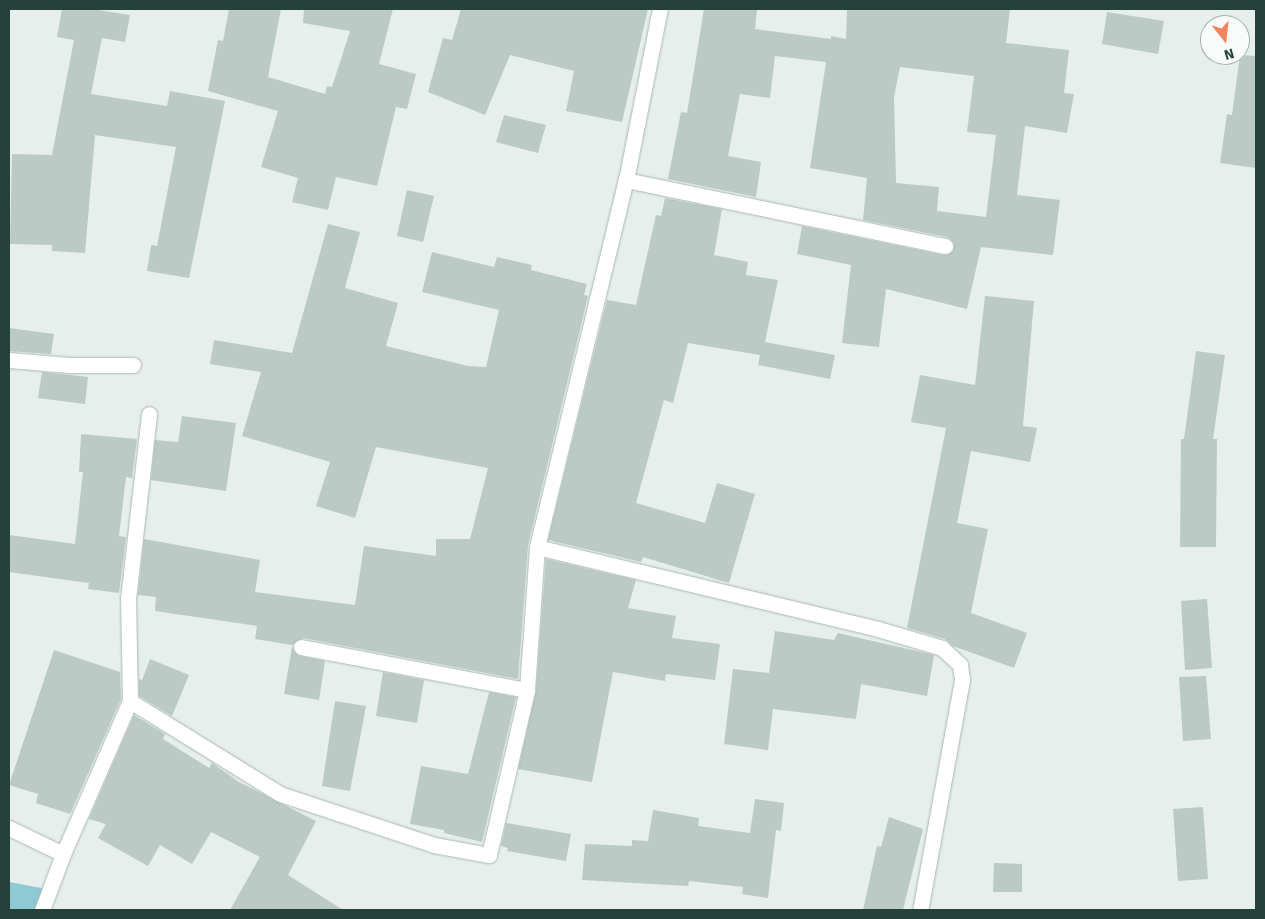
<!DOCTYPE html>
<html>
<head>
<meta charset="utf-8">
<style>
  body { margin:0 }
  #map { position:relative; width:1265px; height:919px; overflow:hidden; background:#e6efeb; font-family:Signika,sans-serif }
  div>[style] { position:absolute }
  .water>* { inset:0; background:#8ec9d4 }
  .building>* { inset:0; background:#bbcac4 }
  .roads { filter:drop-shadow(0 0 1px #a8b8b2) drop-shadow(0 0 1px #a8b8b2) }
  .minor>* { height:15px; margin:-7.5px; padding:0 7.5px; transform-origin:7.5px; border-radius:7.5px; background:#fff }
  span { translate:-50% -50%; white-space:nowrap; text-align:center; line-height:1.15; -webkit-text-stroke:4.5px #f7fbf9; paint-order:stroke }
  .frame { position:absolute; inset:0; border:10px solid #24423a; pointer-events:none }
  .north { position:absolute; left:1200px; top:15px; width:50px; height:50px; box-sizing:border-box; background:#f7fbf9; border:1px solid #a3b1ad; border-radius:50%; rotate:164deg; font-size:14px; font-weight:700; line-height:20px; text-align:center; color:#24423a }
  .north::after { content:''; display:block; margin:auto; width:18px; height:22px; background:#f4845f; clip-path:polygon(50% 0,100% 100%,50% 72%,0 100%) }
</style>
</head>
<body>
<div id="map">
  <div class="water">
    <i style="clip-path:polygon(9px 882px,52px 890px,47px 910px,9px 910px)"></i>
  </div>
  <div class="building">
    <i style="clip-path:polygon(62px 9px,92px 9px,130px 15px,125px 42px,102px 38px,91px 94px,167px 106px,170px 91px,225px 101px,189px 278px,147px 271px,151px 245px,157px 246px,176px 147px,95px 135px,85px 253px,52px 251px,52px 245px,10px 244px,12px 154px,52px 155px,74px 40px,57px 37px)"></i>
    <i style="clip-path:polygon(229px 9px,281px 9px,268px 77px,325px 94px,327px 86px,332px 87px,350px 31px,303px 23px,304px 9px,393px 9px,379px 64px,416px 74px,407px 109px,396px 107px,377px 186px,336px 177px,328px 210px,292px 202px,298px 178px,261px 167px,278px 111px,208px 91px,218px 40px,223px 41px)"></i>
    <i style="clip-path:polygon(461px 9px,648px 9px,622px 122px,566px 111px,574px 71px,510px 55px,485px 115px,428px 92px,443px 38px,452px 40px)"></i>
    <i style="clip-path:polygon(evenodd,704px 9px,757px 9px,755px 29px,831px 39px,831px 36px,846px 39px,847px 9px,1010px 9px,1006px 43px,1069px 50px,1064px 93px,1074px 94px,1067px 133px,1025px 126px,1017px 195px,1060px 200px,1053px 255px,981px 247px,967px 309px,886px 289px,879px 347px,842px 343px,851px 265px,797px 254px,802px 226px,943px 255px,952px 252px,954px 243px,947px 237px,863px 220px,867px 178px,810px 168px,826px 62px,775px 56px,770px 98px,740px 94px,728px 156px,761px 162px,756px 197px,668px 179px,681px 112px,687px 113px,704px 9px,900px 67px,974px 76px,967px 132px,996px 135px,986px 217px,937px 211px,939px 187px,896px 183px,894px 97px,900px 67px)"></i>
    <i style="clip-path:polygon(1107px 12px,1164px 21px,1158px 54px,1102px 44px)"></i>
    <i style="clip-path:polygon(1240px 55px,1256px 56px,1256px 168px,1220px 163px,1227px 114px,1232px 115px)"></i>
    <i style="clip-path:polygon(504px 115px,546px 125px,538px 153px,496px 142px)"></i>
    <i style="clip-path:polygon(407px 190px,434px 196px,423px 242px,397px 236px)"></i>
    <i style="clip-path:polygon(665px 198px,722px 209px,714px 255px,748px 262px,746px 275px,778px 280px,765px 342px,835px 355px,830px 379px,758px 365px,760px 355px,688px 343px,673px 403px,664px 400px,636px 503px,705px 523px,717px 483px,755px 494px,729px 583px,643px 557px,641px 562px,548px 540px,607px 300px,636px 305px,656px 215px,661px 216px)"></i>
    <i style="clip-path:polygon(328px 224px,360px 232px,345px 288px,398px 303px,386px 346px,468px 366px,486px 367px,499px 310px,422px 292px,432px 252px,494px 267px,497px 257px,532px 265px,531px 270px,587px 284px,584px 295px,588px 296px,528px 545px,518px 679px,303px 638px,292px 645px,255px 639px,257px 626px,155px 611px,156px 597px,138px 595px,144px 539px,260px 560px,255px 592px,355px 605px,364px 546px,436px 556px,436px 539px,470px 539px,488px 468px,376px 447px,355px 518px,316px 506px,330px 462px,242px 436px,261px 372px,210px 364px,214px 340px,292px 353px)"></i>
    <i style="clip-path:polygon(985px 296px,1034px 301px,1023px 426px,1037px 428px,1030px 462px,971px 451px,957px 523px,988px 529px,971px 613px,1027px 633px,1014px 668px,953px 646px,945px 639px,907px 628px,946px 428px,911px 422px,920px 375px,975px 385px)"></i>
    <i style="clip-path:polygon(9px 328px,54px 334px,51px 354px,9px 351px)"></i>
    <i style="clip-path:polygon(1196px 351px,1225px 355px,1213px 439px,1217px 439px,1216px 547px,1180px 547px,1181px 439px,1184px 439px)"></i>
    <i style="clip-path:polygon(42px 372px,88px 377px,85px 404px,38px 398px)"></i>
    <i style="clip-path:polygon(182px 416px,236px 423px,226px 491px,151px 480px,155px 440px,178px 442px)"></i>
    <i style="clip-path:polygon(81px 434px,137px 439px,132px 478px,126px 477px,119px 536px,126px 537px,119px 593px,88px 589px,89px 583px,9px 572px,9px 535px,75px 544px,83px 472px,79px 472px)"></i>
    <i style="clip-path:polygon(546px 559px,636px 580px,628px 608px,676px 616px,672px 638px,720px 644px,715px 680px,666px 674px,665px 681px,613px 672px,592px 782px,518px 769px,536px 691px)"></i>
    <i style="clip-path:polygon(1207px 599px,1212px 668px,1185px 670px,1181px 601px)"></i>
    <i style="clip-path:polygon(775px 631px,834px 640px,838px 633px,934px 655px,927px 696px,861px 684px,856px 719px,773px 709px,768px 750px,724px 744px,733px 669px,769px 673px)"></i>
    <i style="clip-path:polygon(292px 647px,299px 656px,325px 661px,319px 700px,284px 694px)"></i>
    <i style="clip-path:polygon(54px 650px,120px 672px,121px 699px,70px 814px,36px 803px,38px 794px,9px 785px)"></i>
    <i style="clip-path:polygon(150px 659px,189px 675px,172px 716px,139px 696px,139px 679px,142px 680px)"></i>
    <i style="clip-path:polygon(383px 672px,424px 680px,417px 723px,376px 716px)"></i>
    <i style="clip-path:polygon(1206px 676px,1211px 739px,1183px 741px,1179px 677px)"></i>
    <i style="clip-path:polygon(489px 692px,516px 697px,482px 842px,444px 833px,444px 830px,410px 824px,421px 766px,468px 774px)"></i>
    <i style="clip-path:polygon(335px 701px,366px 706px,350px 791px,322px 786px)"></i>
    <i style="clip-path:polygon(134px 715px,165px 734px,163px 739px,209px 768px,212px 763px,239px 782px,316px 821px,288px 875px,343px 910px,230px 910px,260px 857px,211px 832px,192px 864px,160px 845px,148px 866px,98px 838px,106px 824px,89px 819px)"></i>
    <i style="clip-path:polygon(755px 799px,784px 803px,781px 831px,776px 830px,768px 898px,742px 894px,743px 887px,689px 881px,688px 886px,582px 880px,585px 844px,632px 846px,632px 840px,648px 841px,653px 810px,699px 818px,698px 826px,750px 833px)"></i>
    <i style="clip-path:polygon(1203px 807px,1208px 879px,1178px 881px,1173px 809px)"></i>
    <i style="clip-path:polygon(889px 817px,923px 829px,903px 910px,863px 910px,877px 846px,881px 847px)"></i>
    <i style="clip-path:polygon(506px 823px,571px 834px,566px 861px,507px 851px,508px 848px,501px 846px)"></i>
    <i style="clip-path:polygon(994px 863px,1022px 864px,1022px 892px,993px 892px)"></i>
  </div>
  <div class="roads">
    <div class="minor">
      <i style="left:626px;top:180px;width:326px;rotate:11.7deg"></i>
      <i style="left:9px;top:360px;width:61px;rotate:4.7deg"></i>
      <i style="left:70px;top:365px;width:63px"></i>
      <i style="left:537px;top:547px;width:351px;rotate:13.5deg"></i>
      <i style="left:878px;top:629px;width:67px;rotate:16.5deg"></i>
      <i style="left:942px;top:648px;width:25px;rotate:43deg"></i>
      <i style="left:960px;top:665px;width:15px;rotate:82deg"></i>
      <i style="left:962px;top:680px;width:234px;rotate:100.3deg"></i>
      <i style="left:301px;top:647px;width:230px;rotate:10.8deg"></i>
      <i style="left:130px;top:701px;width:102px;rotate:-91.1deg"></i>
      <i style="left:128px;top:599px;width:186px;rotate:-83.5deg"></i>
      <i style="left:9px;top:828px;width:60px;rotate:25.7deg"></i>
      <i style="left:63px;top:854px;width:167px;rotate:-66.4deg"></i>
      <i style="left:130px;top:701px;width:176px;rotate:31.8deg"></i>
      <i style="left:280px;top:794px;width:162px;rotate:18.3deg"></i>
      <i style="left:434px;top:845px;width:56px;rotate:10.3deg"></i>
      <i style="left:489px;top:855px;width:169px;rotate:-77deg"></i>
      <i style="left:527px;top:690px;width:143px;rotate:-86deg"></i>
      <i style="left:537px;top:547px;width:378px;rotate:-76.4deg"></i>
      <i style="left:626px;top:180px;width:174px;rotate:-78.8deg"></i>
      <i style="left:42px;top:910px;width:60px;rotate:-69.4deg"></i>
    </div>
  </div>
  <div class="frame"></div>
  <div class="north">N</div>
</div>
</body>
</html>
